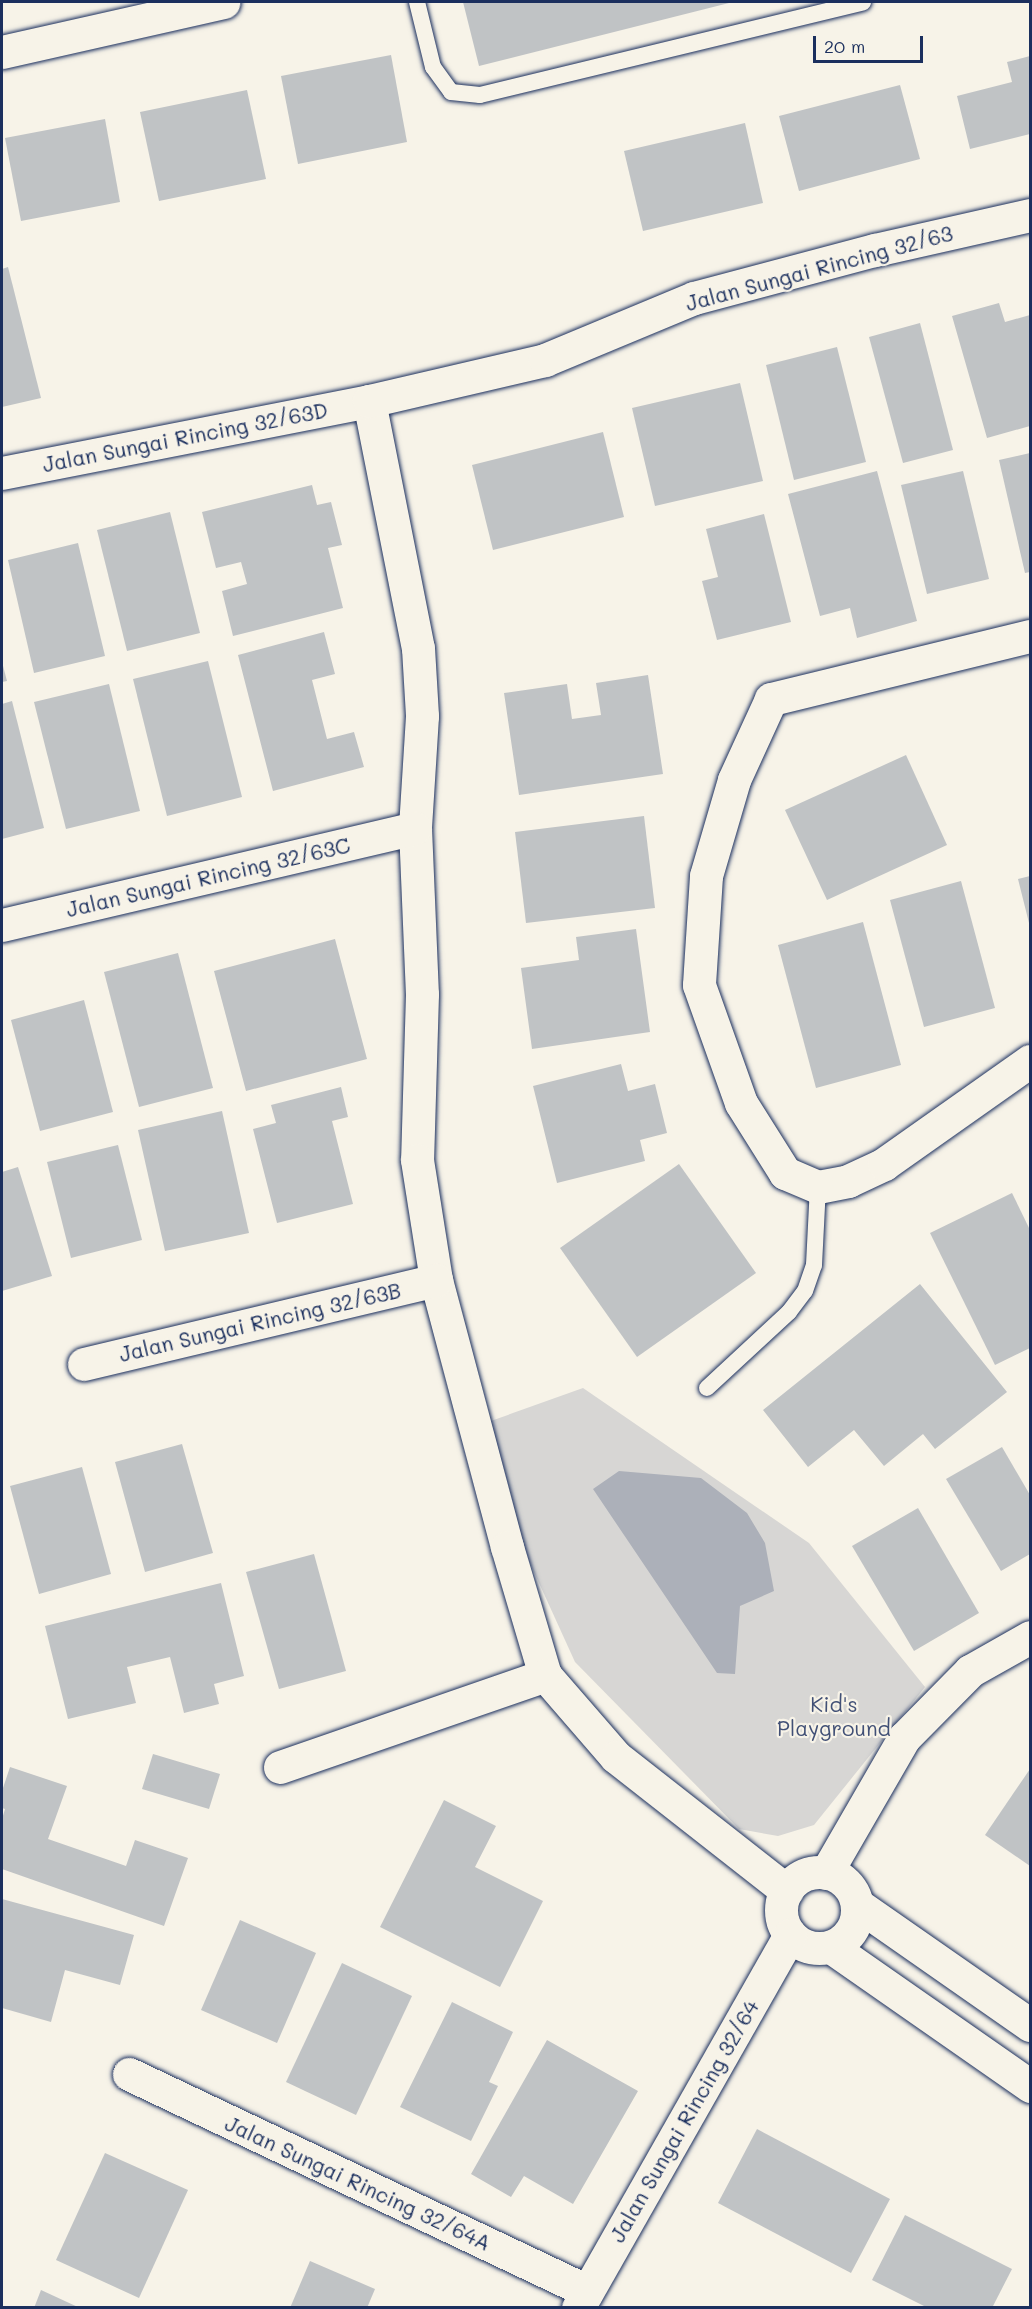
<!DOCTYPE html>
<html>
<head>
<meta charset="utf-8">
<style>
  body { margin:0 }
  #map { position:relative; width:1032px; height:2309px; overflow:hidden; background:#f7f3e8; font-family:Mali,sans-serif }
  div>[style] { position:absolute }
  .green>* { inset:0; background:#d7d6d4 }
  .water>* { inset:0; background:#acb0b9 }
  .building>* { inset:0; background:#c0c3c5 }
  .roads { filter:drop-shadow(0 0 2px #1b2f5e) drop-shadow(0 0 2px #1b2f5e) }
  .lane>* { height:16px; margin:-8px; padding:0 8px; transform-origin:8px; border-radius:8px; background:#f7f3e8 }
  .street>* { height:33px; margin:-16.5px; padding:0 16.5px; transform-origin:16.5px; border-radius:16.5px; background:#f7f3e8 }
  .street>.ring { margin:-16.5px; padding:0; box-sizing:content-box; background:none; border:33px solid #f7f3e8; border-radius:50% }
  span { translate:-50% -50%; white-space:nowrap; text-align:center; line-height:1.15; -webkit-text-stroke:4.5px #f7f3e8; paint-order:stroke }
  .street-label { font-size:21px; color:#1b2f5e }
  .park-label { font-size:21px; color:#415076 }
  .frame { position:absolute; inset:0; border:3px solid #1b2f5e; pointer-events:none }
  .scale { position:absolute; left:813px; top:36px; width:110px; height:27px; box-sizing:border-box; border:3px solid #1b2f5e; border-top:0; padding-left:8px; font-size:18px; line-height:21px; white-space:nowrap; color:#1b2f5e; -webkit-text-stroke:4px #f7f3e8; paint-order:stroke }
</style>
</head>
<body>
<div id="map">
  <div class="green">
    <i style="clip-path:polygon(583px 1388px,809px 1543px,925px 1687px,814px 1825px,778px 1836px,739px 1829px,575px 1662px,519px 1539px,488px 1422px)"></i>
  </div>
  <div class="water">
    <i style="clip-path:polygon(619px 1471px,701px 1478px,747px 1513px,765px 1543px,774px 1591px,740px 1606px,735px 1674px,717px 1673px,593px 1489px)"></i>
  </div>
  <div class="building">
    <i style="clip-path:polygon(463px 2px,733px 2px,479px 66px)"></i>
    <i style="clip-path:polygon(391px 55px,407px 142px,298px 164px,281px 76px)"></i>
    <i style="clip-path:polygon(1030px 56px,1030px 134px,970px 149px,957px 96px,1012px 82px,1007px 62px)"></i>
    <i style="clip-path:polygon(900px 85px,920px 159px,799px 191px,779px 116px)"></i>
    <i style="clip-path:polygon(247px 90px,266px 179px,159px 201px,140px 112px)"></i>
    <i style="clip-path:polygon(105px 119px,120px 202px,21px 221px,5px 138px)"></i>
    <i style="clip-path:polygon(745px 123px,763px 203px,643px 231px,624px 151px)"></i>
    <i style="clip-path:polygon(8px 267px,41px 398px,2px 407px,2px 269px)"></i>
    <i style="clip-path:polygon(999px 303px,1005px 322px,1030px 315px,1030px 426px,987px 438px,952px 316px)"></i>
    <i style="clip-path:polygon(920px 323px,953px 450px,903px 463px,869px 337px)"></i>
    <i style="clip-path:polygon(837px 347px,866px 462px,794px 480px,766px 365px)"></i>
    <i style="clip-path:polygon(740px 383px,763px 481px,655px 506px,632px 408px)"></i>
    <i style="clip-path:polygon(603px 432px,624px 517px,493px 550px,472px 465px)"></i>
    <i style="clip-path:polygon(1030px 453px,1030px 572px,1025px 573px,999px 460px)"></i>
    <i style="clip-path:polygon(877px 471px,917px 621px,857px 638px,850px 608px,820px 616px,788px 494px)"></i>
    <i style="clip-path:polygon(963px 471px,989px 579px,927px 594px,901px 485px)"></i>
    <i style="clip-path:polygon(312px 485px,317px 505px,331px 502px,342px 545px,328px 548px,343px 608px,233px 636px,222px 591px,247px 584px,241px 562px,216px 568px,202px 512px)"></i>
    <i style="clip-path:polygon(170px 512px,200px 633px,127px 651px,97px 530px)"></i>
    <i style="clip-path:polygon(764px 514px,791px 622px,717px 640px,702px 581px,718px 577px,706px 529px)"></i>
    <i style="clip-path:polygon(78px 543px,105px 656px,34px 673px,8px 560px)"></i>
    <i style="clip-path:polygon(324px 632px,335px 674px,312px 680px,327px 739px,354px 732px,364px 767px,273px 791px,238px 655px)"></i>
    <i style="clip-path:polygon(208px 661px,242px 797px,167px 816px,133px 679px)"></i>
    <i style="clip-path:polygon(2px 662px,7px 681px,2px 682px)"></i>
    <i style="clip-path:polygon(648px 675px,663px 774px,519px 795px,504px 693px,567px 684px,572px 719px,601px 715px,596px 683px)"></i>
    <i style="clip-path:polygon(109px 684px,140px 811px,66px 829px,34px 702px)"></i>
    <i style="clip-path:polygon(12px 701px,44px 828px,2px 839px,2px 704px)"></i>
    <i style="clip-path:polygon(906px 755px,947px 845px,827px 900px,785px 810px)"></i>
    <i style="clip-path:polygon(644px 816px,655px 908px,526px 923px,515px 832px)"></i>
    <i style="clip-path:polygon(1030px 876px,1030px 927px,1018px 879px)"></i>
    <i style="clip-path:polygon(961px 881px,995px 1008px,924px 1027px,890px 900px)"></i>
    <i style="clip-path:polygon(863px 922px,901px 1065px,816px 1088px,778px 945px)"></i>
    <i style="clip-path:polygon(636px 929px,650px 1032px,532px 1049px,521px 968px,579px 960px,576px 937px)"></i>
    <i style="clip-path:polygon(335px 939px,367px 1059px,246px 1091px,214px 971px)"></i>
    <i style="clip-path:polygon(178px 953px,213px 1088px,139px 1107px,104px 972px)"></i>
    <i style="clip-path:polygon(84px 1000px,113px 1112px,40px 1131px,11px 1020px)"></i>
    <i style="clip-path:polygon(621px 1064px,628px 1091px,655px 1084px,667px 1133px,640px 1140px,645px 1161px,557px 1183px,533px 1086px)"></i>
    <i style="clip-path:polygon(341px 1087px,348px 1117px,332px 1121px,353px 1204px,277px 1223px,253px 1129px,276px 1123px,271px 1105px)"></i>
    <i style="clip-path:polygon(222px 1111px,249px 1233px,165px 1251px,138px 1130px)"></i>
    <i style="clip-path:polygon(118px 1145px,142px 1240px,71px 1258px,47px 1162px)"></i>
    <i style="clip-path:polygon(679px 1164px,756px 1273px,637px 1357px,560px 1248px)"></i>
    <i style="clip-path:polygon(18px 1167px,52px 1276px,2px 1291px,2px 1172px)"></i>
    <i style="clip-path:polygon(1012px 1193px,1030px 1230px,1030px 1348px,995px 1365px,930px 1233px)"></i>
    <i style="clip-path:polygon(920px 1284px,1007px 1392px,935px 1449px,923px 1434px,884px 1466px,854px 1430px,808px 1467px,763px 1410px)"></i>
    <i style="clip-path:polygon(182px 1444px,213px 1553px,145px 1572px,115px 1462px)"></i>
    <i style="clip-path:polygon(1002px 1447px,1030px 1495px,1030px 1554px,1001px 1571px,946px 1479px)"></i>
    <i style="clip-path:polygon(82px 1467px,111px 1574px,39px 1594px,10px 1486px)"></i>
    <i style="clip-path:polygon(918px 1508px,979px 1613px,914px 1651px,852px 1546px)"></i>
    <i style="clip-path:polygon(314px 1554px,346px 1671px,279px 1689px,246px 1572px)"></i>
    <i style="clip-path:polygon(221px 1583px,244px 1676px,214px 1684px,219px 1704px,184px 1713px,170px 1657px,127px 1667px,136px 1703px,68px 1719px,45px 1626px)"></i>
    <i style="clip-path:polygon(153px 1754px,220px 1774px,209px 1809px,142px 1789px)"></i>
    <i style="clip-path:polygon(10px 1767px,67px 1786px,48px 1839px,126px 1866px,135px 1840px,188px 1858px,164px 1926px,2px 1869px,2px 1819px,5px 1809px,2px 1808px,2px 1791px)"></i>
    <i style="clip-path:polygon(1030px 1769px,1030px 1866px,985px 1835px)"></i>
    <i style="clip-path:polygon(444px 1800px,496px 1826px,475px 1867px,543px 1901px,500px 1987px,380px 1927px)"></i>
    <i style="clip-path:polygon(2px 1899px,134px 1935px,120px 1985px,65px 1970px,51px 2022px,2px 2008px)"></i>
    <i style="clip-path:polygon(240px 1920px,316px 1953px,277px 2043px,201px 2010px)"></i>
    <i style="clip-path:polygon(342px 1963px,412px 1996px,356px 2115px,286px 2082px)"></i>
    <i style="clip-path:polygon(452px 2002px,513px 2032px,489px 2082px,498px 2086px,471px 2141px,400px 2107px)"></i>
    <i style="clip-path:polygon(547px 2040px,638px 2091px,573px 2204px,524px 2176px,511px 2197px,471px 2174px)"></i>
    <i style="clip-path:polygon(757px 2129px,890px 2199px,851px 2273px,718px 2203px)"></i>
    <i style="clip-path:polygon(105px 2153px,188px 2190px,139px 2298px,56px 2260px)"></i>
    <i style="clip-path:polygon(905px 2215px,1012px 2269px,992px 2308px,928px 2308px,872px 2280px)"></i>
    <i style="clip-path:polygon(310px 2261px,375px 2289px,367px 2308px,290px 2308px)"></i>
    <i style="clip-path:polygon(41px 2290px,80px 2308px,34px 2308px)"></i>
  </div>
  <div class="roads">
    <div class="lane">
      <i style="left:417px;top:2px;width:67px;rotate:76.2deg"></i>
      <i style="left:433px;top:67px;width:31px;rotate:54deg"></i>
      <i style="left:451px;top:92px;width:29px;rotate:6deg"></i>
      <i style="left:480px;top:95px;width:394px;rotate:-13.6deg"></i>
      <i style="left:707px;top:1388px;width:112px;rotate:-42.8deg"></i>
      <i style="left:789px;top:1312px;width:26px;rotate:-53deg"></i>
      <i style="left:805px;top:1291px;width:28px;rotate:-71deg"></i>
      <i style="left:814px;top:1265px;width:78px;rotate:-87.1deg"></i>
    </div>
    <div class="street">
      <i style="left:2px;top:52px;width:227px;rotate:-12.7deg"></i>
      <i style="left:369px;top:401px;width:252px;rotate:78.8deg"></i>
      <i style="left:418px;top:648px;width:68px;rotate:86.6deg"></i>
      <i style="left:422px;top:716px;width:112px;rotate:93.6deg"></i>
      <i style="left:415px;top:828px;width:166px;rotate:87.6deg"></i>
      <i style="left:422px;top:994px;width:166px;rotate:91.7deg"></i>
      <i style="left:417px;top:1160px;width:121px;rotate:81deg"></i>
      <i style="left:436px;top:1280px;width:276px;rotate:75.1deg"></i>
      <i style="left:507px;top:1547px;width:134px;rotate:73.5deg"></i>
      <i style="left:545px;top:1675px;width:108px;rotate:49.1deg"></i>
      <i style="left:616px;top:1757px;width:217px;rotate:38.1deg"></i>
      <i style="left:2px;top:473px;width:374px;rotate:-11.1deg"></i>
      <i style="left:369px;top:401px;width:181px;rotate:-13.1deg"></i>
      <i style="left:545px;top:360px;width:161px;rotate:-22.6deg"></i>
      <i style="left:694px;top:298px;width:187px;rotate:-14.9deg"></i>
      <i style="left:875px;top:250px;width:159px;rotate:-12.7deg"></i>
      <i style="left:1030px;top:636px;width:267px;rotate:166.3deg"></i>
      <i style="left:771px;top:699px;width:89px;rotate:114.6deg"></i>
      <i style="left:734px;top:780px;width:100px;rotate:106.3deg"></i>
      <i style="left:706px;top:876px;width:109px;rotate:93.7deg"></i>
      <i style="left:699px;top:985px;width:125px;rotate:70.4deg"></i>
      <i style="left:741px;top:1103px;width:83px;rotate:57.8deg"></i>
      <i style="left:785px;top:1173px;width:36px;rotate:23deg"></i>
      <i style="left:818px;top:1187px;width:31px;rotate:-11deg"></i>
      <i style="left:848px;top:1181px;width:40px;rotate:-25deg"></i>
      <i style="left:884px;top:1164px;width:179px;rotate:-35.2deg"></i>
      <i style="left:2px;top:925px;width:424px;rotate:-13.2deg"></i>
      <i style="left:84px;top:1364px;width:362px;rotate:-13.4deg"></i>
      <i style="left:280px;top:1767px;width:281px;rotate:-19.1deg"></i>
      <i class="ring" style="left:781px;top:1872px;width:43px;height:43px"></i>
      <i style="left:826px;top:1873px;width:156px;rotate:-60deg"></i>
      <i style="left:904px;top:1738px;width:94px;rotate:-45.4deg"></i>
      <i style="left:970px;top:1671px;width:69px;rotate:-29.5deg"></i>
      <i style="left:858px;top:1905px;width:210px;rotate:34.9deg"></i>
      <i style="left:831px;top:1947px;width:243px;rotate:34.9deg"></i>
      <i style="left:129px;top:2074px;width:507px;rotate:25.35deg"></i>
      <i style="left:578px;top:2308px;width:429px;rotate:-60.4deg"></i>
    </div>
  </div>
  <div class="street-label">
    <span style="left:819px;top:268px;rotate:-15deg">Jalan Sungai Rincing 32/63</span>
    <span style="left:185px;top:437px;rotate:-11deg">Jalan Sungai Rincing 32/63D</span>
    <span style="left:208px;top:877px;rotate:-13deg">Jalan Sungai Rincing 32/63C</span>
    <span style="left:260px;top:1322px;rotate:-13deg">Jalan Sungai Rincing 32/63B</span>
    <span style="left:684px;top:2121px;rotate:-60deg">Jalan Sungai Rincing 32/64</span>
    <span style="left:358px;top:2183px;rotate:25deg">Jalan Sungai Rincing 32/64A</span>
  </div>
  <div class="park-label">
    <span style="left:834px;top:1716px">Kid's<br>Playground</span>
  </div>
  <div class="frame"></div>
  <div class="scale">20 m</div>
</div>
</body>
</html>
